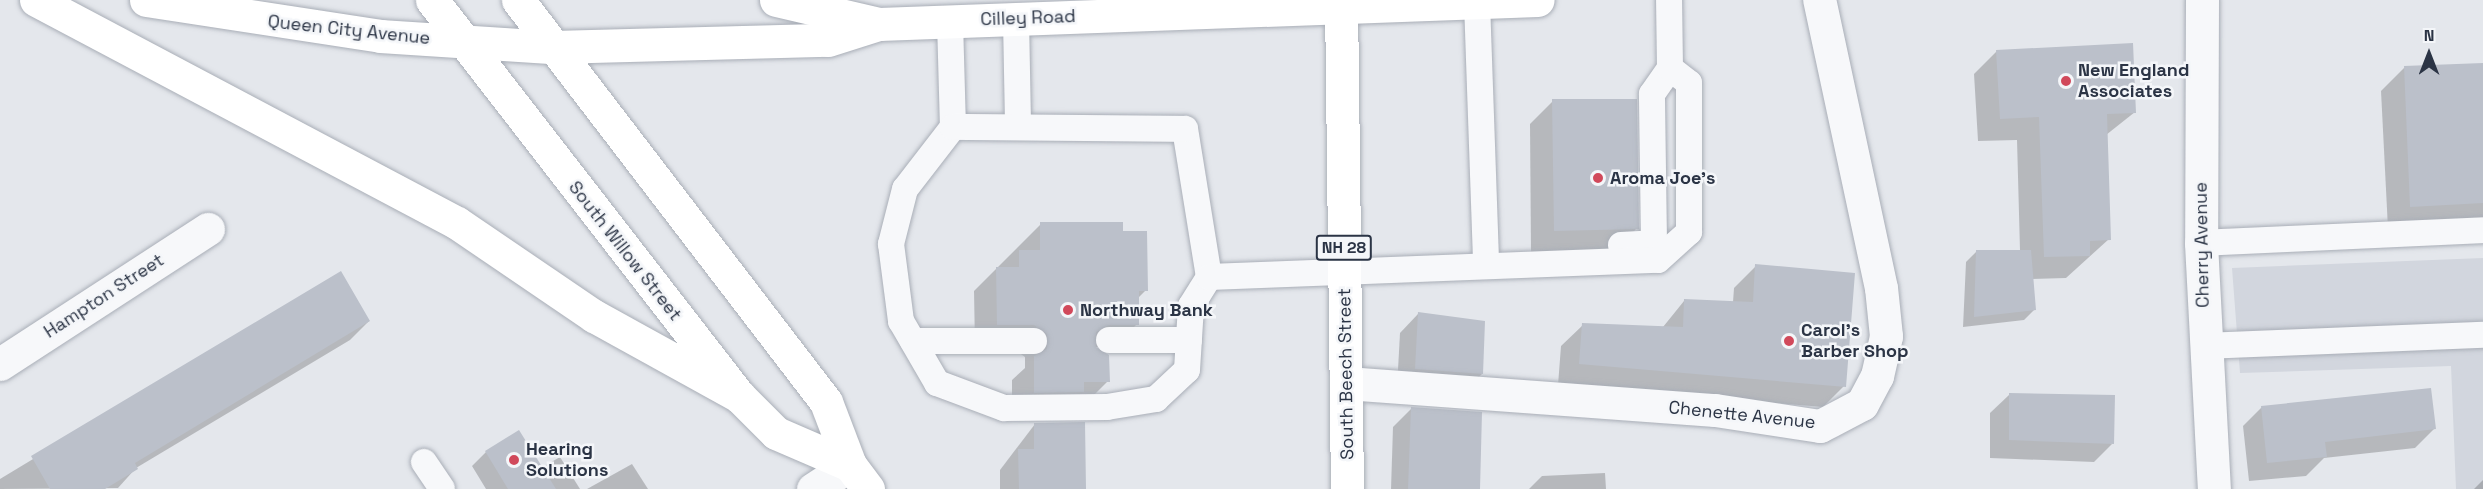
<!DOCTYPE html>
<html>
<head>
<meta charset="utf-8">
<style>
  body { margin:0 }
  #map { position:relative; width:2483px; height:489px; overflow:hidden; background:#e4e7ec; font-family:"Space Grotesk",sans-serif }
  div>[style] { position:absolute }
  .built>* { inset:0; background:#d2d6de }
  .shadow>* { inset:0; background:#0003 }
  .building>* { inset:0; background:#bbc0ca }
  .roads { filter:drop-shadow(0 0 2px #a9aeb7) drop-shadow(0 0 2px #a9aeb7) }
  .lane>* { height:26px; margin:-13px; padding:0 13px; transform-origin:13px; border-radius:13px; background:#f7f8fa }
  .street>* { height:33px; margin:-16.5px; padding:0 16.5px; transform-origin:16.5px; border-radius:16.5px; background:#f7f8fa }
  .secondary>* { height:33px; margin:-16.5px; padding:0 16.5px; transform-origin:16.5px; border-radius:16.5px; background:#fff }
  .primary>* { height:33px; margin:-16.5px; padding:0 16.5px; transform-origin:16.5px; border-radius:16.5px; background:#fff }
  .dots>* { width:16px; height:16px; translate:-50% -50%; box-sizing:border-box; border:3px solid #f4f6f9; border-radius:50% }
  span { translate:-50% -50%; white-space:nowrap; text-align:center; line-height:1.15; -webkit-text-stroke:5px #f4f6f9; paint-order:stroke }
  .shield-label span { padding:2px 4px; background:#f4f6f9; border:2px solid; border-radius:4px; -webkit-text-stroke-width:0 }
  .shield-label { font-size:16px; color:#2b3445; font-weight:700 }
  .street-label { font-size:18px; color:#2b3445 }
  .poi-label { font-size:18px; color:#2b3445; font-weight:700 }
  .left { translate:0 -50%; text-align:left }
  .north { position:absolute; left:2399px; top:24px; width:60px; height:60px; -webkit-text-stroke:4px #f4f6f9; paint-order:stroke; rotate:0deg; font-size:16px; font-weight:700; line-height:24px; text-align:center; color:#2b3445 }
  .north::after { content:''; display:block; margin:auto; width:21px; height:27px; background:#2b3445; clip-path:polygon(50% 0,100% 100%,50% 72%,0 100%) }
</style>
</head>
<body>
<div id="map">
  <div class="built">
    <i style="clip-path:polygon(2483px 258px,2483px 489px,2456px 489px,2451px 366px,2240px 373px,2232px 268px)"></i>
  </div>
  <div class="shadow">
    <i style="clip-path:polygon(1997px 51px,2135px 112px,2106px 135px,2109px 239px,2066px 278px,2032px 279px,2035px 309px,2024px 320px,1963px 327px,1966px 262px,1977px 251px,2020px 251px,2017px 140px,1978px 141px,1974px 74px)"></i>
    <i style="clip-path:polygon(2483px 65px,2483px 224px,2388px 229px,2381px 91px,2404px 68px)"></i>
    <i style="clip-path:polygon(1553px 101px,1637px 228px,1615px 251px,1531px 253px,1530px 124px)"></i>
    <i style="clip-path:polygon(1041px 224px,1121px 233px,1146px 290px,1137px 299px,1137px 324px,1114px 347px,1093px 347px,1108px 381px,1085px 404px,1012px 415px,1012px 380px,1025px 368px,1025px 357px,1011px 347px,975px 347px,974px 291px)"></i>
    <i style="clip-path:polygon(1756px 266px,1844px 386px,1823px 407px,1558px 385px,1561px 346px,1583px 325px,1663px 327px,1684px 301px,1733px 302px,1734px 288px)"></i>
    <i style="clip-path:polygon(341px 273px,369px 321px,350px 340px,136px 468px,118px 488px,0 489px,0 479px)"></i>
    <i style="clip-path:polygon(1418px 314px,1482px 374px,1463px 392px,1397px 388px,1400px 333px)"></i>
    <i style="clip-path:polygon(2009px 395px,2112px 444px,2094px 462px,1990px 458px,1990px 413px)"></i>
    <i style="clip-path:polygon(2262px 407px,2434px 429px,2415px 448px,2324px 458px,2306px 476px,2249px 481px,2243px 426px)"></i>
    <i style="clip-path:polygon(1412px 408px,1479px 489px,1391px 489px,1393px 427px)"></i>
    <i style="clip-path:polygon(1035px 424px,1082px 489px,1000px 489px,1000px 470px)"></i>
    <i style="clip-path:polygon(486px 452px,541px 468px,560px 457px,580px 489px,486px 489px,472px 466px)"></i>
    <i style="clip-path:polygon(632px 464px,648px 489px,587px 489px)"></i>
    <i style="clip-path:polygon(1605px 473px,1606px 489px,1529px 489px,1542px 476px)"></i>
    <i style="clip-path:polygon(2483px 480px,2483px 489px,2474px 489px)"></i>
  </div>
  <div class="building">
    <i style="clip-path:polygon(2133px 43px,2136px 113px,2107px 114px,2111px 240px,2090px 241px,2090px 256px,2044px 257px,2039px 117px,2000px 119px,1996px 50px)"></i>
    <i style="clip-path:polygon(2483px 63px,2483px 203px,2410px 207px,2404px 66px)"></i>
    <i style="clip-path:polygon(1552px 99px,1637px 99px,1639px 229px,1554px 231px)"></i>
    <i style="clip-path:polygon(1040px 222px,1123px 222px,1123px 231px,1147px 231px,1148px 291px,1139px 291px,1139px 325px,1109px 325px,1096px 332px,1096px 347px,1109px 355px,1110px 382px,1084px 382px,1084px 392px,1034px 393px,1034px 356px,1047px 349px,1047px 334px,1034px 325px,997px 325px,996px 267px,1019px 267px,1019px 250px,1040px 250px)"></i>
    <i style="clip-path:polygon(1976px 250px,2031px 250px,2036px 310px,1974px 317px)"></i>
    <i style="clip-path:polygon(1755px 264px,1855px 273px,1846px 387px,1579px 364px,1582px 323px,1683px 327px,1684px 299px,1753px 302px)"></i>
    <i style="clip-path:polygon(341px 271px,370px 321px,135px 463px,138px 469px,105px 489px,50px 489px,31px 456px)"></i>
    <i style="clip-path:polygon(1418px 312px,1485px 321px,1483px 374px,1415px 369px)"></i>
    <i style="clip-path:polygon(2431px 388px,2436px 429px,2325px 442px,2327px 457px,2267px 463px,2261px 406px)"></i>
    <i style="clip-path:polygon(2009px 393px,2115px 395px,2114px 444px,2009px 440px)"></i>
    <i style="clip-path:polygon(1411px 407px,1482px 412px,1480px 489px,1408px 489px)"></i>
    <i style="clip-path:polygon(1085px 422px,1086px 489px,1019px 489px,1018px 449px,1034px 449px,1034px 423px)"></i>
    <i style="clip-path:polygon(519px 430px,556px 489px,508px 489px,485px 451px)"></i>
  </div>
  <div class="roads">
    <div class="lane">
      <i style="left:1477px;top:2px;width:264px;rotate:88deg"></i>
      <i style="left:1016px;top:19px;width:107px;rotate:88.9deg"></i>
      <i style="left:950px;top:21px;width:106px;rotate:88.4deg"></i>
      <i style="left:953px;top:127px;width:78px;rotate:127.7deg"></i>
      <i style="left:905px;top:189px;width:57px;rotate:104.3deg"></i>
      <i style="left:891px;top:244px;width:78px;rotate:82.6deg"></i>
      <i style="left:901px;top:321px;width:72px;rotate:59.9deg"></i>
      <i style="left:937px;top:383px;width:72px;rotate:20.5deg"></i>
      <i style="left:1004px;top:408px;width:103px;rotate:-0.6deg"></i>
      <i style="left:1107px;top:407px;width:50px;rotate:-9.3deg"></i>
      <i style="left:1156px;top:399px;width:42px;rotate:-43.1deg"></i>
      <i style="left:1187px;top:370px;width:64px;rotate:-86.4deg"></i>
      <i style="left:1191px;top:306px;width:34px;rotate:-58deg"></i>
      <i style="left:1209px;top:277px;width:150px;rotate:-99.2deg"></i>
      <i style="left:1185px;top:129px;width:232px;rotate:-179.5deg"></i>
      <i style="left:2201px;top:243px;width:282px;rotate:-2.6deg"></i>
      <i style="left:1621px;top:245px;width:33px;rotate:-3deg"></i>
      <i style="left:1654px;top:243px;width:149px;rotate:-90.8deg"></i>
      <i style="left:1652px;top:94px;width:32px;rotate:-55deg"></i>
      <i style="left:1209px;top:277px;width:449px;rotate:-2.2deg"></i>
      <i style="left:1658px;top:260px;width:42px;rotate:-42.1deg"></i>
      <i style="left:1689px;top:232px;width:149px;rotate:-90deg"></i>
      <i style="left:1689px;top:83px;width:24px;rotate:-142deg"></i>
      <i style="left:1670px;top:68px;width:68px;rotate:-90.8deg"></i>
      <i style="left:1109px;top:340px;width:80px"></i>
      <i style="left:913px;top:341px;width:121px"></i>
      <i style="left:2204px;top:346px;width:279px;rotate:-2.3deg"></i>
      <i style="left:424px;top:462px;width:32px;rotate:56deg"></i>
    </div>
    <div class="street">
      <i style="left:2202px;top:0;width:243px;rotate:90.2deg"></i>
      <i style="left:2201px;top:243px;width:246px;rotate:87deg"></i>
      <i style="left:0;top:364px;width:248px;rotate:-33deg"></i>
      <i style="left:1346px;top:383px;width:370px;rotate:4.2deg"></i>
      <i style="left:1715px;top:410px;width:106px;rotate:8.7deg"></i>
      <i style="left:1820px;top:426px;width:47px;rotate:-27.6deg"></i>
      <i style="left:1862px;top:404px;width:32px;rotate:-62deg"></i>
      <i style="left:1877px;top:376px;width:41px;rotate:-77.3deg"></i>
      <i style="left:1886px;top:336px;width:48px;rotate:-95.9deg"></i>
      <i style="left:1881px;top:288px;width:295px;rotate:-102.1deg"></i>
      <i style="left:813px;top:489px;width:44px;rotate:-33deg"></i>
    </div>
    <div class="secondary">
      <i style="left:776px;top:0;width:106px;rotate:13.1deg"></i>
      <i style="left:879px;top:24px;width:659px;rotate:-2.09deg"></i>
      <i style="left:553px;top:47px;width:275px;rotate:-1.5deg"></i>
      <i style="left:828px;top:40px;width:52px;rotate:-17.7deg"></i>
    </div>
    <div class="primary">
      <i style="left:36px;top:0;width:476px;rotate:27.9deg"></i>
      <i style="left:457px;top:223px;width:166px;rotate:34.2deg"></i>
      <i style="left:594px;top:316px;width:166px;rotate:28.9deg"></i>
      <i style="left:146px;top:0;width:238px;rotate:8.7deg"></i>
      <i style="left:381px;top:36px;width:172px;rotate:3.7deg"></i>
      <i style="left:432px;top:0;width:501px;rotate:52.22deg"></i>
      <i style="left:739px;top:396px;width:52px;rotate:45deg"></i>
      <i style="left:776px;top:433px;width:81px;rotate:23.4deg"></i>
      <i style="left:518px;top:0;width:506px;rotate:52.54deg"></i>
      <i style="left:826px;top:402px;width:67px;rotate:69.1deg"></i>
      <i style="left:850px;top:465px;width:30px;rotate:53deg"></i>
      <i style="left:1341px;top:0;width:489px;rotate:89.3deg"></i>
    </div>
  </div>
  <div class="dots">
    <i style="left:2066px;top:81px;background:#d1495b"></i>
    <i style="left:1598px;top:178px;background:#d1495b"></i>
    <i style="left:1068px;top:310px;background:#d1495b"></i>
    <i style="left:1789px;top:341px;background:#d1495b"></i>
    <i style="left:514px;top:460px;background:#d1495b"></i>
  </div>
  <div class="shield-label">
    <span style="left:1344px;top:248px">NH 28</span>
  </div>
  <div class="street-label">
    <span style="left:1028px;top:18px;rotate:-2deg">Cilley Road</span>
    <span style="left:349px;top:30px;rotate:6deg">Queen City Avenue</span>
    <span style="left:2202px;top:245px;rotate:-91deg">Cherry Avenue</span>
    <span style="left:625px;top:251px;rotate:52deg">South Willow Street</span>
    <span style="left:104px;top:296px;rotate:-33deg">Hampton Street</span>
    <span style="left:1346px;top:374px;rotate:-91deg">South Beech Street</span>
    <span style="left:1742px;top:415px;rotate:6deg">Chenette Avenue</span>
  </div>
  <div class="poi-label">
    <span class="left" style="left:2078px;top:81px">New England<br>Associates</span>
    <span class="left" style="left:1610px;top:178px">Aroma Joe's</span>
    <span class="left" style="left:1080px;top:310px">Northway Bank</span>
    <span class="left" style="left:1801px;top:341px">Carol's<br>Barber Shop</span>
    <span class="left" style="left:526px;top:460px">Hearing<br>Solutions</span>
  </div>
  <div class="north">N</div>
</div>
</body>
</html>
